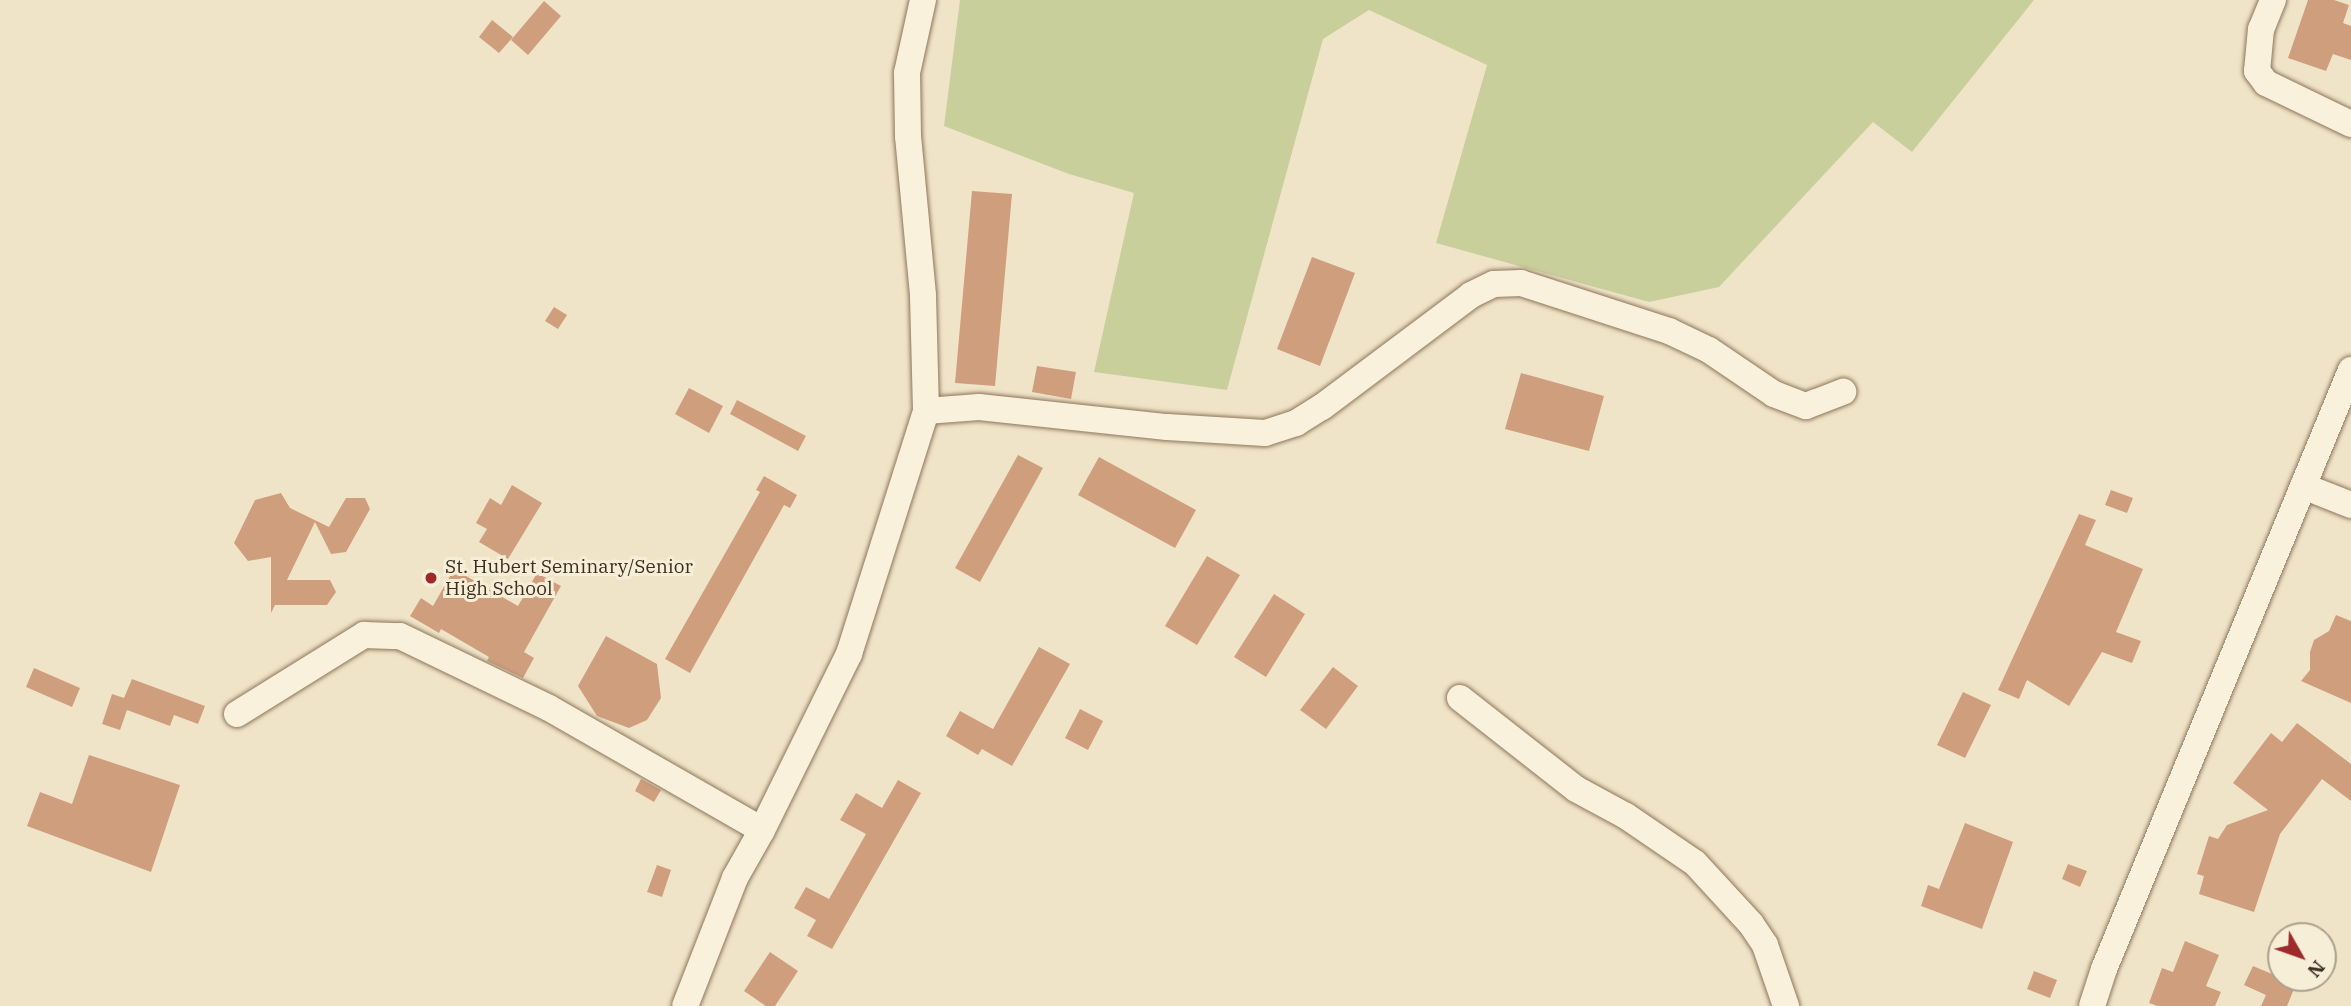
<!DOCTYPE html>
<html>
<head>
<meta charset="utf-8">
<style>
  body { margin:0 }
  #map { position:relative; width:2351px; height:1006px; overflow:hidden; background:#f0e4c8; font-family:"IBM Plex Serif",serif }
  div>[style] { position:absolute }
  .green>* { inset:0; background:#c9cf9b }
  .building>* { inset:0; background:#cf9f7d }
  .roads { filter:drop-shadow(0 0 2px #8d765c) drop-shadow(0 0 2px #8d765c) }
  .minor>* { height:26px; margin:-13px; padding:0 13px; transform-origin:13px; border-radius:13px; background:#faf1dc }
  .dots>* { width:19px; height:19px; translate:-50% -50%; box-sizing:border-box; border:4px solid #f7eed8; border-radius:50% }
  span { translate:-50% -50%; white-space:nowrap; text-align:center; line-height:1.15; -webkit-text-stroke:6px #f7eed8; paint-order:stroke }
  .poi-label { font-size:19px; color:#3d2e20 }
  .left { translate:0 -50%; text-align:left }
  .north { position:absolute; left:2267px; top:922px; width:70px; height:70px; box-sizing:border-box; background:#f7eed8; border:2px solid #ada18e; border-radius:50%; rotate:130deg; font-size:19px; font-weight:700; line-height:28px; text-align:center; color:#3d2e20 }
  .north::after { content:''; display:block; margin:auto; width:24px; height:32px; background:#9e2a2b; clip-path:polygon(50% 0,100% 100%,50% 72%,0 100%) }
</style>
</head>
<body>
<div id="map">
  <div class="green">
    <i style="clip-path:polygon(960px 0,2034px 0,1912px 152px,1873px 122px,1719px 287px,1649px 302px,1436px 243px,1487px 65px,1369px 10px,1323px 39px,1227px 390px,1094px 372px,1134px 193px,1069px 174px,944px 126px)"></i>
  </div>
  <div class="building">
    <i style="clip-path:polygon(2308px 0,2334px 0,2349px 5px,2343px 23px,2351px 26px,2351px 60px,2333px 54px,2326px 71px,2288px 58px)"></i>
    <i style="clip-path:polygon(544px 1px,561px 16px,528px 55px,511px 40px)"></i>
    <i style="clip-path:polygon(492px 20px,513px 37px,499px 53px,479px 37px)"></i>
    <i style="clip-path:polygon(972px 191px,1012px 194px,995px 386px,955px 383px)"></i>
    <i style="clip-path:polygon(1312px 257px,1355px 273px,1320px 366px,1277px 349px)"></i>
    <i style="clip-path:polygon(554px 307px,567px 315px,558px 329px,545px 321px)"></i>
    <i style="clip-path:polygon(1037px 366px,1076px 372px,1071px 399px,1032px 392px)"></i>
    <i style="clip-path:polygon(1521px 373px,1604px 396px,1589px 451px,1505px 429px)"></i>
    <i style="clip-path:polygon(689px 388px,723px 406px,709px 433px,675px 414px)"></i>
    <i style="clip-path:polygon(737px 400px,806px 436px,798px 451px,730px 414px)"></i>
    <i style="clip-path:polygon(1018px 455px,1043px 468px,980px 582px,955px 568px)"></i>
    <i style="clip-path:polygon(1099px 457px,1196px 510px,1175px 548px,1078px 495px)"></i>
    <i style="clip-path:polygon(764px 476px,797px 495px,790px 508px,784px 505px,690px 673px,665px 659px,760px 492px,756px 490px)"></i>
    <i style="clip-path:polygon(512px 485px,542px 503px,508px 559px,479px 542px,487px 529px,476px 523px,490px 498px,501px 505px)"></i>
    <i style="clip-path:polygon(2111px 490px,2133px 498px,2127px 513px,2105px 505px)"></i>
    <i style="clip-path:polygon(281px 493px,290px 508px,329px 527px,346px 498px,365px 498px,370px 509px,346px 552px,331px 554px,315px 522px,287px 580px,330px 580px,336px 592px,327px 605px,275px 605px,271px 613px,271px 557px,248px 561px,234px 543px,255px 500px)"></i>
    <i style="clip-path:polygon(2079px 514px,2096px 520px,2085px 545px,2143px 569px,2116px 632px,2141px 641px,2132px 663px,2102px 652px,2069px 706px,2027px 680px,2019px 699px,1998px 690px)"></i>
    <i style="clip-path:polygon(1207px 556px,1240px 575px,1197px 645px,1165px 626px)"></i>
    <i style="clip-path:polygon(454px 569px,518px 606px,537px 573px,561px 586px,524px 652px,534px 658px,523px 678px,487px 661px,489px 657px,441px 629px,439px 633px,410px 616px,421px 598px,433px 606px)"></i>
    <i style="clip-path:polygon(1274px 594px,1305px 614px,1266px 677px,1234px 657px)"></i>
    <i style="clip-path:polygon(2336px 615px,2351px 621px,2351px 703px,2301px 681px,2310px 670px,2310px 652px,2314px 640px,2329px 631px)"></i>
    <i style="clip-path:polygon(606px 636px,657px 664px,661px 698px,647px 720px,629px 728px,597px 716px,578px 686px)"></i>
    <i style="clip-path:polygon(1039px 647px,1070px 664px,1012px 766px,982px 749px,978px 755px,946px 736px,960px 711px,993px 729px)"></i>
    <i style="clip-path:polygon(1333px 667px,1358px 686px,1326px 729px,1300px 710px)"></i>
    <i style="clip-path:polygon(34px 668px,80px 688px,72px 707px,26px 687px)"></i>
    <i style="clip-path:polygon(132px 679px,205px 706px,198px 724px,174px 715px,170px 726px,127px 710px,120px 730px,102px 724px,112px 694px,124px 698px)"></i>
    <i style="clip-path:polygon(1963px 692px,1991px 705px,1965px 758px,1937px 745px)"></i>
    <i style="clip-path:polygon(1080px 709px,1103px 721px,1088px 750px,1065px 738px)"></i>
    <i style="clip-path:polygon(2297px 723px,2351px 764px,2351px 801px,2322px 779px,2280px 834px,2254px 912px,2199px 894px,2204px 876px,2197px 874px,2209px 836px,2218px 839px,2227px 825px,2268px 810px,2233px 783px,2271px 733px,2282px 742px)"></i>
    <i style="clip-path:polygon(89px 755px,180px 785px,151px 872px,27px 826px,40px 792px,72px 804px)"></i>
    <i style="clip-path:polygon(641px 779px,661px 790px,654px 802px,635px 791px)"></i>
    <i style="clip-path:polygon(898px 780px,921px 793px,832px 949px,807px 936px,816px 920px,794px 908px,806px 887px,829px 899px,866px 834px,840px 820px,856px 793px,882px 808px)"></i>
    <i style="clip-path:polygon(1965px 823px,2013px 842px,1982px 929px,1921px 906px,1928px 885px,1939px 889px)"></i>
    <i style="clip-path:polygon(2068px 864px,2087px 871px,2080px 887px,2062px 879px)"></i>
    <i style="clip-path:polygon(657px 865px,671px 870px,662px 897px,647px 892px)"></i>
    <i style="clip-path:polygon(2185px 941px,2219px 955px,2206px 986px,2221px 992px,2215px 1006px,2158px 1006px,2149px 1003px,2162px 968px,2173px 972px)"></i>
    <i style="clip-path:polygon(770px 952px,798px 971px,775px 1006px,766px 1006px,744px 991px)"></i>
    <i style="clip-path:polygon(2253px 966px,2296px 984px,2287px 1006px,2261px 1006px,2266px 995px,2244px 985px)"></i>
    <i style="clip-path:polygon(2034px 971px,2057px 980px,2050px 998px,2027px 989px)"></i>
  </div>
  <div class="roads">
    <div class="minor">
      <i style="left:923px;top:0;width:75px;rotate:102.4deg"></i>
      <i style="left:907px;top:73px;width:63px;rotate:89.1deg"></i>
      <i style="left:908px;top:136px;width:161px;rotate:84.6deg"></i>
      <i style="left:923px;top:296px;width:115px;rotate:88.5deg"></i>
      <i style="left:2273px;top:0;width:31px;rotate:112deg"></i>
      <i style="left:2261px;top:29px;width:42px;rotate:95.4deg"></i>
      <i style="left:2257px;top:71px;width:15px;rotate:53deg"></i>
      <i style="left:2266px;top:83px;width:94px;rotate:25.8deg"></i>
      <i style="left:2303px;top:486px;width:52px;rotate:21.6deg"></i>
      <i style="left:1460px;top:698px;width:147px;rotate:38.1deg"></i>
      <i style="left:1576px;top:789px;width:57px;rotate:28.4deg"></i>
      <i style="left:1626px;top:816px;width:83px;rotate:34.3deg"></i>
      <i style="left:1695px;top:863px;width:83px;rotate:47.4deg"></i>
      <i style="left:1751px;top:924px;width:25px;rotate:56deg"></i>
      <i style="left:1765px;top:945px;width:65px;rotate:71deg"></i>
      <i style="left:237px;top:714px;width:150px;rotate:-31.9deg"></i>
      <i style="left:364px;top:635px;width:36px;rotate:2deg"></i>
      <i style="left:400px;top:636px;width:165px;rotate:25.8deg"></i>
      <i style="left:549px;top:708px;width:245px;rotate:29.8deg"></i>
      <i style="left:762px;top:830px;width:55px;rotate:119.4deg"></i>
      <i style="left:735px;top:878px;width:137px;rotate:111.3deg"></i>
      <i style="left:762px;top:830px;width:196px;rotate:-63.7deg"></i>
      <i style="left:849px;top:654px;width:255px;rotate:-72.4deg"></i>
      <i style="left:926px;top:411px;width:53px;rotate:-4.3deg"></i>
      <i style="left:979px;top:407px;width:189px;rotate:6.1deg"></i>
      <i style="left:1167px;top:427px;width:98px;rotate:3.5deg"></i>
      <i style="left:1265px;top:433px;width:33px;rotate:-18deg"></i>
      <i style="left:1296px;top:423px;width:31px;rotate:-32deg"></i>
      <i style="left:1322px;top:407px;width:186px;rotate:-36.9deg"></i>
      <i style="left:1471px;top:295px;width:25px;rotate:-26deg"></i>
      <i style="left:1494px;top:284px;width:27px;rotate:-2deg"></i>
      <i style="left:1521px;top:283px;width:156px;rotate:18deg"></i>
      <i style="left:1669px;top:331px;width:44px;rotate:25.4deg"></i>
      <i style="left:1709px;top:350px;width:78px;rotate:34.1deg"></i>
      <i style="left:1774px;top:394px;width:34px;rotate:21deg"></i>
      <i style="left:1806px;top:406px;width:40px;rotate:-21deg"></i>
      <i style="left:2092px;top:1006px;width:39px;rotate:-72deg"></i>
      <i style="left:2104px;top:969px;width:648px;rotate:-67.59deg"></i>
    </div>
  </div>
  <div class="dots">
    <i style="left:431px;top:578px;background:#9e2a2b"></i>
  </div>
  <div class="poi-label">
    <span class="left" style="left:445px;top:578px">St. Hubert Seminary/Senior<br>High School</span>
  </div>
  <div class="north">N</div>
</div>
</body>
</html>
